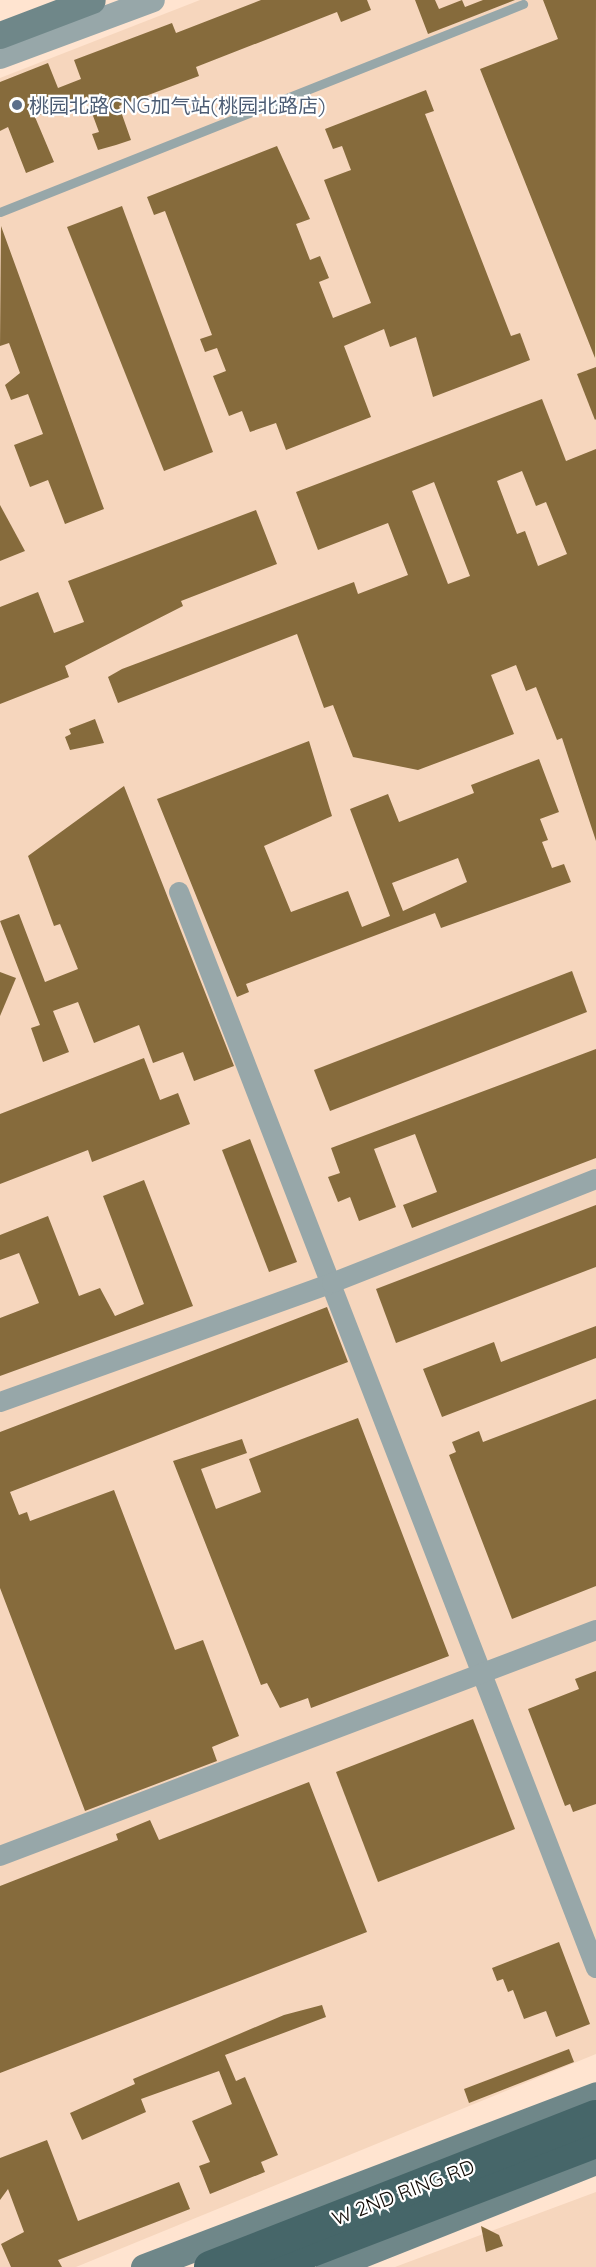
<!DOCTYPE html>
<html>
<head>
<meta charset="utf-8">
<style>
  body { margin:0 }
  #map { position:relative; width:596px; height:2267px; overflow:hidden; background:#ffe4d0; font-family:Quicksand,"Noto Sans SC",sans-serif }
  div>[style] { position:absolute }
  .built>* { inset:0; background:#f6d6bd }
  .building>* { inset:0; background:#866b3c }
  .service>* { height:9px; margin:-4.5px; padding:0 4.5px; transform-origin:4.5px; border-radius:4.5px; background:#97a7a9 }
  .minor>* { height:20px; margin:-10px; padding:0 10px; transform-origin:10px; border-radius:10px; background:#97a7a9 }
  .tertiary>* { height:24px; margin:-12px; padding:0 12px; transform-origin:12px; border-radius:12px; background:#97a7a9 }
  .secondary>* { height:27px; margin:-13.5px; padding:0 13.5px; transform-origin:13.5px; border-radius:13.5px; background:#6f8789 }
  .trunk>* { height:32px; margin:-16px; padding:0 16px; transform-origin:16px; border-radius:16px; background:#466669 }
  .trunk-bridge>* { height:32px; margin:-16px; padding:0 16px; transform-origin:16px; border-radius:16px; background:#466669 }
  .dots>* { width:16px; height:16px; translate:-50% -50%; box-sizing:border-box; border:3px solid #fff; border-radius:50% }
  span { translate:-50% -50%; white-space:nowrap; text-align:center; line-height:1.15; -webkit-text-stroke:4.5px #fff; paint-order:stroke }
  .service-label { font-size:20px; color:#4e5e75 }
  .left { translate:0 -50%; text-align:left }
  .street-label { font-size:20px; color:#120a04 }
</style>
</head>
<body>
<div id="map">
  <div class="built">
    <i style="clip-path:polygon(200px 0,596px 0,596px 2054px,76px 2267px,0 2267px,0 78px)"></i>
    <i style="clip-path:polygon(596px 2192px,596px 2267px,395px 2267px)"></i>
  </div>
  <div class="building">
    <i style="clip-path:polygon(261px 0,367px 0,371px 10px,341px 22px,337px 12px,196px 67px,199px 76px,119px 106px,131px 140px,116px 145px,98px 150px,92px 134px,99px 132px,86px 97px,35px 117px,54px 162px,26px 173px,8px 127px,0 131px,0 82px,48px 63px,58px 88px,81px 79px,74px 60px,172px 23px,176px 33px)"></i>
    <i style="clip-path:polygon(415px 0,435px 0,439px 9px,462px 0,465px 7px,483px 0,515px 0,428px 34px)"></i>
    <i style="clip-path:polygon(543px 0,596px 0,595px 358px,480px 69px,558px 39px)"></i>
    <i style="clip-path:polygon(426px 90px,434px 111px,425px 114px,511px 336px,520px 333px,530px 360px,433px 397px,416px 337px,390px 347px,384px 329px,344px 346px,371px 417px,286px 450px,276px 423px,250px 432px,242px 411px,229px 416px,213px 376px,226px 371px,217px 348px,205px 352px,200px 339px,212px 335px,165px 211px,154px 215px,147px 197px,277px 146px,310px 219px,296px 224px,310px 260px,320px 256px,329px 278px,319px 282px,333px 318px,371px 303px,324px 180px,351px 170px,342px 146px,333px 149px,325px 129px)"></i>
    <i style="clip-path:polygon(122px 206px,213px 452px,164px 471px,67px 227px)"></i>
    <i style="clip-path:polygon(1px 226px,104px 509px,65px 524px,48px 480px,30px 487px,14px 445px,43px 434px,28px 394px,11px 400px,5px 385px,20px 373px,9px 343px,0 346px)"></i>
    <i style="clip-path:polygon(596px 367px,596px 419px,595px 420px,577px 374px)"></i>
    <i style="clip-path:polygon(evenodd,542px 399px,566px 461px,596px 449px,596px 841px,562px 738px,557px 740px,536px 687px,526px 691px,516px 665px,491px 675px,514px 734px,418px 770px,353px 757px,333px 705px,324px 708px,297px 634px,118px 703px,108px 677px,122px 669px,354px 582px,358px 594px,408px 575px,388px 523px,318px 550px,296px 492px,542px 399px,522px 471px,536px 506px,546px 502px,567px 554px,538px 566px,525px 531px,517px 534px,497px 481px,522px 471px,542px 399px,434px 482px,470px 576px,448px 584px,412px 491px,434px 482px)"></i>
    <i style="clip-path:polygon(0 505px,25px 551px,0 561px)"></i>
    <i style="clip-path:polygon(256px 510px,277px 564px,181px 601px,183px 606px,65px 666px,69px 677px,0 704px,0 607px,38px 592px,54px 633px,84px 622px,68px 581px)"></i>
    <i style="clip-path:polygon(95px 719px,104px 743px,70px 750px,65px 737px,71px 734px,69px 729px)"></i>
    <i style="clip-path:polygon(evenodd,309px 741px,332px 816px,264px 846px,291px 912px,348px 891px,362px 927px,390px 916px,350px 809px,388px 794px,399px 822px,474px 793px,471px 785px,539px 759px,559px 812px,540px 819px,548px 840px,542px 842px,552px 868px,564px 864px,571px 882px,441px 928px,435px 913px,246px 984px,249px 992px,237px 997px,157px 799px,309px 741px,458px 858px,467px 882px,403px 911px,392px 883px,458px 858px)"></i>
    <i style="clip-path:polygon(124px 786px,234px 1066px,194px 1081px,183px 1052px,153px 1063px,139px 1025px,94px 1043px,78px 1002px,53px 1011px,69px 1052px,43px 1062px,31px 1028px,40px 1025px,0 921px,19px 914px,45px 982px,78px 969px,60px 924px,54px 926px,28px 856px)"></i>
    <i style="clip-path:polygon(572px 971px,587px 1012px,330px 1111px,314px 1070px)"></i>
    <i style="clip-path:polygon(0 972px,16px 978px,0 1016px)"></i>
    <i style="clip-path:polygon(596px 1049px,596px 1158px,412px 1228px,403px 1205px,437px 1192px,415px 1134px,374px 1149px,396px 1207px,359px 1221px,350px 1197px,338px 1202px,328px 1177px,340px 1173px,331px 1148px)"></i>
    <i style="clip-path:polygon(144px 1058px,160px 1100px,178px 1093px,190px 1124px,92px 1162px,88px 1150px,0 1184px,0 1114px)"></i>
    <i style="clip-path:polygon(250px 1139px,297px 1262px,269px 1272px,222px 1150px)"></i>
    <i style="clip-path:polygon(144px 1180px,193px 1306px,0 1376px,0 1318px,39px 1303px,19px 1253px,0 1260px,0 1235px,48px 1216px,79px 1296px,100px 1288px,115px 1316px,144px 1304px,103px 1196px)"></i>
    <i style="clip-path:polygon(596px 1205px,596px 1267px,396px 1343px,376px 1289px)"></i>
    <i style="clip-path:polygon(327px 1307px,348px 1362px,10px 1492px,19px 1515px,27px 1512px,30px 1521px,114px 1490px,175px 1650px,203px 1640px,239px 1736px,212px 1747px,217px 1761px,85px 1811px,0 1588px,0 1432px)"></i>
    <i style="clip-path:polygon(596px 1326px,596px 1358px,442px 1417px,423px 1369px,494px 1342px,501px 1362px)"></i>
    <i style="clip-path:polygon(596px 1399px,596px 1586px,512px 1619px,449px 1455px,456px 1452px,452px 1442px,479px 1431px,483px 1442px)"></i>
    <i style="clip-path:polygon(358px 1418px,449px 1656px,311px 1708px,308px 1698px,280px 1708px,267px 1683px,261px 1685px,173px 1461px,242px 1439px,247px 1453px,201px 1469px,216px 1509px,261px 1492px,249px 1459px)"></i>
    <i style="clip-path:polygon(596px 1671px,596px 1804px,573px 1812px,570px 1804px,565px 1806px,528px 1709px,579px 1689px,575px 1679px)"></i>
    <i style="clip-path:polygon(473px 1719px,515px 1829px,378px 1882px,336px 1772px)"></i>
    <i style="clip-path:polygon(309px 1782px,367px 1932px,0 2073px,0 1886px,118px 1840px,116px 1834px,150px 1820px,159px 1840px)"></i>
    <i style="clip-path:polygon(559px 1942px,590px 2024px,556px 2037px,546px 2011px,524px 2019px,513px 1990px,508px 1992px,503px 1979px,497px 1981px,492px 1968px)"></i>
    <i style="clip-path:polygon(322px 2005px,326px 2017px,225px 2055px,236px 2081px,245px 2077px,278px 2155px,261px 2162px,265px 2172px,210px 2194px,199px 2166px,210px 2162px,192px 2121px,232px 2104px,219px 2071px,141px 2099px,146px 2112px,82px 2140px,70px 2113px,135px 2084px,133px 2079px,284px 2015px)"></i>
    <i style="clip-path:polygon(569px 2049px,574px 2062px,469px 2103px,464px 2089px)"></i>
    <i style="clip-path:polygon(47px 2140px,78px 2221px,179px 2182px,190px 2209px,58px 2260px,62px 2267px,11px 2267px,1px 2244px,24px 2232px,8px 2189px,0 2200px,0 2158px)"></i>
    <i style="clip-path:polygon(481px 2226px,499px 2235px,503px 2246px,486px 2252px)"></i>
  </div>
  <div class="service">
    <i style="left:0;top:212px;width:563px;rotate:-21.69deg"></i>
  </div>
  <div class="minor">
    <i style="left:179px;top:892px;width:1154px;rotate:68.82deg"></i>
    <i style="left:0;top:1402px;width:353px;rotate:-19.7deg"></i>
    <i style="left:332px;top:1283px;width:284px;rotate:-21.5deg"></i>
    <i style="left:0;top:1856px;width:637px;rotate:-20.77deg"></i>
  </div>
  <div class="tertiary">
    <i style="left:0;top:57px;width:163px;rotate:-20.4deg"></i>
  </div>
  <div class="secondary">
    <i style="left:0;top:35px;width:98px;rotate:-20.8deg"></i>
    <i style="left:144px;top:2267px;width:484px;rotate:-20.8deg"></i>
    <i style="left:329px;top:2267px;width:287px;rotate:-21.7deg"></i>
  </div>
  <div class="trunk">
    <i style="left:270px;top:2267px;width:349px;rotate:-21deg"></i>
  </div>
  <div class="trunk-bridge">
    <i style="left:210px;top:2267px;width:414px;rotate:-21.4deg"></i>
  </div>
  <div class="dots">
    <i style="left:17px;top:105px;background:#5c6f8a"></i>
  </div>
  <div class="service-label">
    <span class="left" style="left:29px;top:105px">桃园北路CNG加气站(桃园北路店)</span>
  </div>
  <div class="street-label">
    <span style="left:403px;top:2192px;rotate:-21deg">W 2ND RING RD</span>
  </div>
</div>
</body>
</html>
